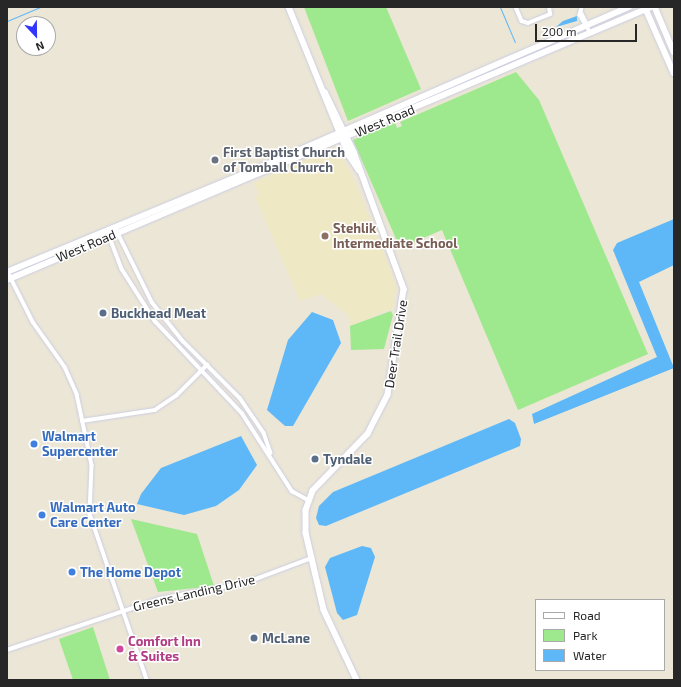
<!DOCTYPE html>
<html>
<head>
<meta charset="utf-8">
<style>
  body { margin:0 }
  #map { position:relative; width:681px; height:687px; overflow:hidden; background:#ebe6d6; font-family:"Exo 2",sans-serif }
  div>[style] { position:absolute }
  .education>* { inset:0; background:#efe8c4 }
  .green>* { inset:0; background:#9ee88d }
  .water>* { inset:0; background:#5eb8f8 }
  .stream>* { height:1px; margin:-0.5px; padding:0 0.5px; transform-origin:0.5px; border-radius:0.5px; background:#5eb8f8 }
  .roads { filter:drop-shadow(0 0 1px #cccde2) drop-shadow(0 0 1px #cccde2) }
  .street>* { height:3.5px; margin:-1.75px; padding:0 1.75px; transform-origin:1.75px; border-radius:1.75px; background:#fff }
  .secondary>* { height:5.5px; margin:-2.75px; padding:0 2.75px; transform-origin:2.75px; border-radius:2.75px; background:#fff }
  .dots>* { width:11px; height:11px; translate:-50% -50%; box-sizing:border-box; border:2px solid #fff; border-radius:50% }
  span { translate:-50% -50%; white-space:nowrap; text-align:center; line-height:1.15; -webkit-text-stroke:3px #fff; paint-order:stroke }
  .street-label { font-size:13px; color:#272727 }
  .worship-label { font-size:13px; color:#5b616d; font-weight:700 }
  .left { translate:0 -50%; text-align:left }
  .education-label { font-size:13px; color:#785e54; font-weight:700 }
  .service-label { font-size:13px; color:#4e5e75; font-weight:700 }
  .shop-label { font-size:13px; color:#366cbe; font-weight:700 }
  .hotel-label { font-size:13px; color:#b23c85; font-weight:700 }
  .frame { position:absolute; inset:0; border:8px solid #272727; pointer-events:none }
  .legend { position:absolute; left:535px; top:599px; width:130px; height:72px; box-sizing:border-box; background:#fff; border:1px solid #a9a9a9; margin:0; padding:5px 7px; list-style:none; font-size:12px; color:#272727 }
  .legend li { display:flex; align-items:center; gap:8px; height:20px }
  .legend b { width:20px; border:1px solid #a9a9a9 }
  .north { position:absolute; left:16px; top:16px; width:40px; height:40px; box-sizing:border-box; background:#fff; border:1px solid #a9a9a9; border-radius:50%; rotate:158deg; font-size:11px; font-weight:700; line-height:16px; text-align:center; color:#272727 }
  .north::after { content:''; display:block; margin:auto; width:14px; height:18px; background:#3036ff; clip-path:polygon(50% 0,100% 100%,50% 72%,0 100%) }
  .scale { position:absolute; left:535px; top:24px; width:102px; height:18px; box-sizing:border-box; border:2px solid #272727; border-top:0; padding-left:5px; font-size:12px; line-height:14px; white-space:nowrap; color:#272727; -webkit-text-stroke:3px #fff; paint-order:stroke }
</style>
</head>
<body>
<div id="map">
  <div class="education">
    <i style="clip-path:polygon(336px 147px,354px 180px,396px 284px,393px 308px,350px 326px,349px 316px,321px 294px,300px 301px,255px 197px,259px 195px,254px 183px)"></i>
  </div>
  <div class="green">
    <i style="clip-path:polygon(304px 7px,386px 7px,421px 89px,348px 121px)"></i>
    <i style="clip-path:polygon(516px 72px,539px 100px,648px 354px,518px 410px,442px 230px,400px 248px,353px 140px,395px 122px,397px 128px,402px 126px,400px 122px)"></i>
    <i style="clip-path:polygon(391px 311px,393px 315px,384px 349px,351px 350px,350px 326px)"></i>
    <i style="clip-path:polygon(131px 519px,197px 534px,214px 586px,158px 592px)"></i>
    <i style="clip-path:polygon(93px 627px,110px 680px,73px 680px,59px 639px)"></i>
  </div>
  <div class="water">
    <i style="clip-path:polygon(577px 16px,577px 21px,556px 27px,563px 21px)"></i>
    <i style="clip-path:polygon(674px 219px,674px 265px,639px 282px,674px 368px,534px 424px,532px 414px,657px 357px,613px 250px,617px 243px)"></i>
    <i style="clip-path:polygon(312px 312px,333px 320px,341px 343px,293px 426px,285px 426px,267px 410px,288px 340px)"></i>
    <i style="clip-path:polygon(509px 419px,515px 423px,521px 439px,520px 446px,326px 526px,319px 525px,316px 518px,319px 506px,333px 492px)"></i>
    <i style="clip-path:polygon(241px 436px,257px 465px,239px 490px,216px 506px,184px 515px,137px 504px,141px 494px,161px 468px)"></i>
    <i style="clip-path:polygon(362px 546px,371px 548px,375px 557px,357px 615px,343px 620px,337px 613px,325px 567px,330px 558px)"></i>
  </div>
  <div class="stream">
    <i style="left:500px;top:7px;width:38px;rotate:67deg"></i>
    <i style="left:7px;top:21px;width:36px;rotate:-23deg"></i>
  </div>
  <div class="roads">
    <div class="street">
      <i style="left:516px;top:7px;width:15px;rotate:67deg"></i>
      <i style="left:522px;top:21px;width:6px;rotate:18deg"></i>
      <i style="left:528px;top:23px;width:24px;rotate:-22deg"></i>
      <i style="left:550px;top:14px;width:7px;rotate:-98deg"></i>
      <i style="left:582px;top:8px;width:7px;rotate:106deg"></i>
      <i style="left:580px;top:15px;width:21px;rotate:59deg"></i>
      <i style="left:581px;top:12px;width:13px;rotate:63deg"></i>
      <i style="left:115px;top:227px;width:84px;rotate:63.7deg"></i>
      <i style="left:152px;top:302px;width:50px;rotate:51.5deg"></i>
      <i style="left:183px;top:341px;width:81px;rotate:45deg"></i>
      <i style="left:240px;top:398px;width:42px;rotate:55.6deg"></i>
      <i style="left:264px;top:433px;width:21px;rotate:71deg"></i>
      <i style="left:107px;top:230px;width:42px;rotate:69deg"></i>
      <i style="left:122px;top:269px;width:62px;rotate:57.6deg"></i>
      <i style="left:155px;top:321px;width:127px;rotate:46.6deg"></i>
      <i style="left:242px;top:413px;width:93px;rotate:57.3deg"></i>
      <i style="left:292px;top:491px;width:18px;rotate:29deg"></i>
      <i style="left:8px;top:272px;width:56px;rotate:63.4deg"></i>
      <i style="left:33px;top:322px;width:55px;rotate:54.6deg"></i>
      <i style="left:65px;top:367px;width:30px;rotate:66deg"></i>
      <i style="left:77px;top:394px;width:73px;rotate:78.1deg"></i>
      <i style="left:92px;top:465px;width:49px;rotate:92.3deg"></i>
      <i style="left:90px;top:514px;width:176px;rotate:71deg"></i>
      <i style="left:82px;top:421px;width:74px;rotate:-8.6deg"></i>
      <i style="left:155px;top:410px;width:25px;rotate:-34deg"></i>
      <i style="left:176px;top:396px;width:44px;rotate:-45deg"></i>
      <i style="left:7px;top:650px;width:160px;rotate:-18.5deg"></i>
      <i style="left:159px;top:599px;width:87px;rotate:-10.5deg"></i>
      <i style="left:245px;top:583px;width:72px;rotate:-20.5deg"></i>
    </div>
    <div class="secondary">
      <i style="left:289px;top:7px;width:160px;rotate:67.9deg"></i>
      <i style="left:349px;top:155px;width:18px;rotate:56deg"></i>
      <i style="left:645px;top:7px;width:72px;rotate:66.3deg"></i>
      <i style="left:655px;top:7px;width:49px;rotate:67.1deg"></i>
      <i style="left:325px;top:92px;width:67px;rotate:64.2deg"></i>
      <i style="left:354px;top:152px;width:146px;rotate:69.9deg"></i>
      <i style="left:404px;top:289px;width:107px;rotate:98.6deg"></i>
      <i style="left:388px;top:395px;width:44px;rotate:117.1deg"></i>
      <i style="left:368px;top:434px;width:79px;rotate:134deg"></i>
      <i style="left:313px;top:491px;width:20px;rotate:110deg"></i>
      <i style="left:306px;top:510px;width:23px;rotate:90deg"></i>
      <i style="left:306px;top:533px;width:79px;rotate:76.8deg"></i>
      <i style="left:324px;top:610px;width:77px;rotate:64.8deg"></i>
      <i style="left:7px;top:272px;width:300px;rotate:-22.5deg"></i>
      <i style="left:284px;top:157px;width:376px;rotate:-23.5deg"></i>
      <i style="left:7px;top:280px;width:699px;rotate:-22.97deg"></i>
    </div>
  </div>
  <div class="dots">
    <i style="left:215px;top:160px;background:#6b7280"></i>
    <i style="left:325px;top:236px;background:#8d6e63"></i>
    <i style="left:103px;top:313px;background:#5c6f8a"></i>
    <i style="left:34px;top:444px;background:#3f7fe0"></i>
    <i style="left:315px;top:459px;background:#5c6f8a"></i>
    <i style="left:42px;top:515px;background:#3f7fe0"></i>
    <i style="left:72px;top:572px;background:#3f7fe0"></i>
    <i style="left:254px;top:638px;background:#5c6f8a"></i>
    <i style="left:120px;top:649px;background:#d1479c"></i>
  </div>
  <div class="street-label">
    <span style="left:385px;top:121px;rotate:-23deg">West Road</span>
    <span style="left:86px;top:246px;rotate:-23deg">West Road</span>
    <span style="left:396px;top:344px;rotate:-81deg">Deer Trail Drive</span>
    <span style="left:194px;top:593px;rotate:-13deg">Greens Landing Drive</span>
  </div>
  <div class="worship-label">
    <span class="left" style="left:223px;top:160px">First Baptist Church<br>of Tomball Church</span>
  </div>
  <div class="education-label">
    <span class="left" style="left:333px;top:236px">Stehlik<br>Intermediate School</span>
  </div>
  <div class="service-label">
    <span class="left" style="left:111px;top:313px">Buckhead Meat</span>
    <span class="left" style="left:323px;top:459px">Tyndale</span>
    <span class="left" style="left:262px;top:638px">McLane</span>
  </div>
  <div class="shop-label">
    <span class="left" style="left:42px;top:444px">Walmart<br>Supercenter</span>
    <span class="left" style="left:50px;top:515px">Walmart Auto<br>Care Center</span>
    <span class="left" style="left:80px;top:572px">The Home Depot</span>
  </div>
  <div class="hotel-label">
    <span class="left" style="left:128px;top:649px">Comfort Inn<br>&amp; Suites</span>
  </div>
  <div class="frame"></div>
  <ul class="legend">
  <li><b style="height:5px;background:#fff"></b>Road</li>
  <li><b style="height:11px;background:#9ee88d"></b>Park</li>
  <li><b style="height:11px;background:#5eb8f8"></b>Water</li>
  </ul>
  <div class="north">N</div>
  <div class="scale">200 m</div>
</div>
</body>
</html>
